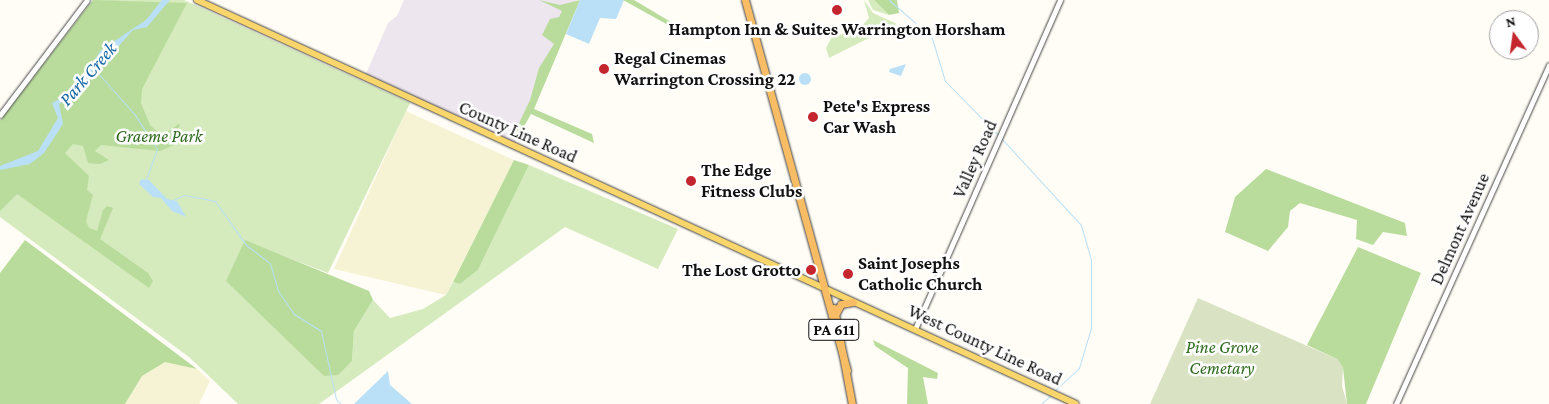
<!DOCTYPE html>
<html>
<head>
<meta charset="utf-8">
<style>
  body { margin:0 }
  #map { position:relative; width:1549px; height:404px; overflow:hidden; background:#fffdf5; font-family:"Crimson Pro",serif }
  div>[style] { position:absolute }
  .industrial>* { inset:0; background:#eee6ef }
  .farmland>* { inset:0; background:#f6f3d4 }
  .green>* { inset:0; background:#d5ebbd }
  .forest>* { inset:0; background:#b9dc9c }
  .cemetery>* { inset:0; background:#d9e3c4 }
  .water>* { inset:0; background:#b9e0f7 }
  .round { border-radius:50% }
  .stream>* { height:1px; margin:-0.5px; padding:0 0.5px; transform-origin:0.5px; border-radius:0.5px; background:#b9e0f7 }
  .roads { filter:drop-shadow(0 0 1px #444) drop-shadow(0 0 1px #444) }
  .tertiary>* { height:5px; margin:-2.5px; padding:0 2.5px; transform-origin:2.5px; border-radius:2.5px; background:#fff }
  .primary>* { height:6px; margin:-3px; padding:0 3px; transform-origin:3px; border-radius:3px; background:#f9d66b }
  .trunk>* { height:7px; margin:-3.5px; padding:0 3.5px; transform-origin:3.5px; border-radius:3.5px; background:#f7bc64 }
  .dots>* { width:14px; height:14px; translate:-50% -50%; box-sizing:border-box; border:2px solid #fff; border-radius:50% }
  span { translate:-50% -50%; white-space:nowrap; text-align:center; line-height:1.15; -webkit-text-stroke:5px #fff; paint-order:stroke }
  .shield-label span { padding:1px 4px; background:#fff; border:1px solid; border-radius:4px; -webkit-text-stroke-width:0 }
  .shield-label { font-size:16px; color:#111; font-weight:700 }
  .poi-label { font-size:18px; color:#111; font-weight:700 }
  .left { translate:0 -50%; text-align:left }
  .right { translate:-100% -50%; text-align:right }
  .street-label { font-size:18px; color:#111 }
  .park-label { font-size:18px; color:#2f6b1f; font-style:italic }
  .water-label { font-size:19px; color:#1768a6; font-style:italic }
  .north { position:absolute; left:1489px; top:10px; width:50px; height:50px; box-sizing:border-box; background:#fff; border:1px solid #a0a0a0; border-radius:50%; rotate:346deg; font-size:14px; font-weight:700; line-height:20px; text-align:center; color:#111 }
  .north::after { content:''; display:block; margin:auto; width:18px; height:22px; background:#c4262e; clip-path:polygon(50% 0,100% 100%,50% 72%,0 100%) }
</style>
</head>
<body>
<div id="map">
  <div class="industrial">
    <i style="clip-path:polygon(404px 0,577px 0,515px 143px,365px 76px,388px 23px,397px 16px)"></i>
  </div>
  <div class="farmland">
    <i style="clip-path:polygon(406px 111px,514px 160px,446px 295px,334px 269px)"></i>
    <i style="clip-path:polygon(165px 361px,197px 369px,210px 381px,199px 404px,125px 404px,142px 376px)"></i>
  </div>
  <div class="green">
    <i style="clip-path:polygon(93px 0,184px 0,410px 103px,328px 273px,245px 241px,352px 361px,354px 331px,373px 300px,390px 318px,423px 309px,446px 295px,453px 282px,460px 284px,478px 270px,529px 165px,678px 229px,658px 269px,565px 227px,319px 404px,238px 404px,189px 357px,0 217px,0 121px)"></i>
    <i style="clip-path:polygon(864px 0,873px 13px,897px 24px,829px 58px,826px 48px,832px 37px,859px 29px,869px 18px)"></i>
    <i style="clip-path:polygon(868px 0,874px 0,889px 15px,873px 10px)"></i>
  </div>
  <div class="forest">
    <i style="clip-path:polygon(93px 0,187px 3px,142px 89px,141px 103px,150px 125px,162px 136px,180px 123px,174px 145px,160px 151px,101px 145px,95px 151px,109px 160px,100px 164px,88px 163px,83px 146px,73px 144px,65px 153px,89px 176px,87px 190px,93px 195px,86px 221px,89px 228px,97px 231px,103px 210px,107px 206px,113px 208px,100px 239px,148px 273px,153px 281px,149px 288px,17px 194px,0 211px,0 121px)"></i>
    <i style="clip-path:polygon(539px 0,560px 5px,580px 0,534px 109px,592px 134px,594px 143px,531px 114px,517px 139px,512px 138px,530px 100px,539px 68px,554px 44px,542px 35px,550px 19px,559px 17px,562px 11px)"></i>
    <i style="clip-path:polygon(623px 0,634px 0,676px 25px,677px 30px)"></i>
    <i style="clip-path:polygon(874px 0,897px 0,899px 13px,889px 15px)"></i>
    <i style="clip-path:polygon(514px 160px,529px 165px,478px 270px,460px 284px,453px 282px)"></i>
    <i style="clip-path:polygon(1266px 169px,1405px 223px,1407px 236px,1383px 232px,1373px 245px,1356px 239px,1357px 220px,1300px 203px,1290px 211px,1288px 227px,1268px 251px,1225px 232px,1235px 197px)"></i>
    <i style="clip-path:polygon(25px 240px,197px 369px,165px 362px,142px 376px,125px 404px,0 404px,0 273px)"></i>
    <i style="clip-path:polygon(245px 240px,369px 291px,373px 300px,354px 331px,352px 361px,338px 375px,324px 376px,226px 281px)"></i>
    <i style="clip-path:polygon(1358px 247px,1421px 273px,1366px 404px,1347px 404px,1343px 368px,1337px 359px,1307px 345px)"></i>
    <i style="clip-path:polygon(873px 340px,938px 373px,937px 379px,923px 377px,928px 404px,907px 404px,908px 368px,875px 346px)"></i>
  </div>
  <div class="cemetery">
    <i style="clip-path:polygon(1198px 298px,1337px 359px,1343px 368px,1342px 386px,1347px 404px,1150px 404px)"></i>
  </div>
  <div class="water">
    <i style="clip-path:polygon(162px 0,170px 0,147px 27px,133px 30px,117px 48px,107px 51px,75px 95px,59px 104px,63px 124px,44px 153px,30px 164px,0 170px,0 166px,38px 151px,58px 118px,52px 103px,74px 91px,101px 50px,146px 20px)"></i>
    <i style="clip-path:polygon(580px 0,624px 0,616px 19px,600px 18px,589px 44px,566px 34px)"></i>
    <i style="clip-path:polygon(906px 64px,901px 76px,889px 72px,890px 69px)"></i>
    <i class="round" style="left:799px;top:73px;width:12px;height:12px"></i>
    <i style="clip-path:polygon(141px 179px,149px 180px,167px 199px,177px 201px,186px 217px,172px 211px,161px 198px,153px 197px,139px 184px)"></i>
    <i style="clip-path:polygon(388px 371px,390px 385px,412px 404px,354px 404px)"></i>
  </div>
  <div class="stream">
    <i style="left:889px;top:0;width:35px;rotate:41deg"></i>
    <i style="left:923px;top:28px;width:13px;rotate:48deg"></i>
    <i style="left:932px;top:38px;width:45px;rotate:73.2deg"></i>
    <i style="left:945px;top:81px;width:76px;rotate:45.5deg"></i>
    <i style="left:89px;top:72px;width:9px;rotate:6deg"></i>
    <i style="left:98px;top:73px;width:56px;rotate:48.6deg"></i>
    <i style="left:135px;top:115px;width:40px;rotate:57.1deg"></i>
    <i style="left:157px;top:149px;width:33px;rotate:110deg"></i>
    <i style="left:1001px;top:138px;width:118px;rotate:47.4deg"></i>
    <i style="left:1081px;top:225px;width:35px;rotate:74deg"></i>
    <i style="left:1091px;top:259px;width:69px;rotate:90deg"></i>
    <i style="left:1091px;top:328px;width:42px;rotate:106.7deg"></i>
    <i style="left:1079px;top:368px;width:34px;rotate:137deg"></i>
    <i style="left:173px;top:200px;width:12px;rotate:-24deg"></i>
    <i style="left:184px;top:195px;width:32px;rotate:11deg"></i>
    <i style="left:215px;top:201px;width:54px;rotate:54.8deg"></i>
    <i style="left:246px;top:245px;width:30px;rotate:37deg"></i>
    <i style="left:270px;top:263px;width:29px;rotate:74deg"></i>
    <i style="left:278px;top:291px;width:28px;rotate:55deg"></i>
    <i style="left:294px;top:314px;width:32px;rotate:32deg"></i>
    <i style="left:321px;top:331px;width:70px;rotate:77.6deg"></i>
    <i style="left:336px;top:399px;width:7px;rotate:45deg"></i>
    <i style="left:1041px;top:404px;width:12px;rotate:-42deg"></i>
  </div>
  <div class="roads">
    <div class="tertiary">
      <i style="left:0;top:115px;width:144px;rotate:-52.9deg"></i>
      <i style="left:915px;top:329px;width:360px;rotate:-66.2deg"></i>
      <i style="left:1396px;top:404px;width:372px;rotate:-65.7deg"></i>
    </div>
    <div class="primary">
      <i style="left:197px;top:0;width:967px;rotate:24.68deg"></i>
    </div>
    <div class="trunk">
      <i style="left:745px;top:0;width:384px;rotate:74.6deg"></i>
      <i style="left:834px;top:308px;width:98px;rotate:79.4deg"></i>
      <i style="left:836px;top:313px;width:10px;rotate:-61deg"></i>
      <i style="left:841px;top:304px;width:12px;rotate:-9deg"></i>
    </div>
  </div>
  <div class="dots">
    <i style="left:837px;top:10px;background:#c4262e"></i>
    <i style="left:604px;top:69px;background:#c4262e"></i>
    <i style="left:813px;top:117px;background:#c4262e"></i>
    <i style="left:691px;top:181px;background:#c4262e"></i>
    <i style="left:811px;top:270px;background:#c4262e"></i>
    <i style="left:848px;top:274px;background:#c4262e"></i>
  </div>
  <div class="shield-label">
    <span style="left:834px;top:330px">PA 611</span>
  </div>
  <div class="poi-label">
    <span style="left:837px;top:29px">Hampton Inn &amp; Suites Warrington Horsham</span>
    <span class="left" style="left:614px;top:69px">Regal Cinemas<br>Warrington Crossing 22</span>
    <span class="left" style="left:823px;top:117px">Pete's Express<br>Car Wash</span>
    <span class="left" style="left:701px;top:181px">The Edge<br>Fitness Clubs</span>
    <span class="left" style="left:858px;top:274px">Saint Josephs<br>Catholic Church</span>
    <span class="right" style="left:801px;top:270px">The Lost Grotto</span>
  </div>
  <div class="street-label">
    <span style="left:518px;top:132px;rotate:24deg">County Line Road</span>
    <span style="left:975px;top:159px;rotate:-66deg">Valley Road</span>
    <span style="left:1460px;top:229px;rotate:-66deg">Delmont Avenue</span>
    <span style="left:985px;top:345px;rotate:25deg">West County Line Road</span>
  </div>
  <div class="park-label">
    <span style="left:159px;top:136px">Graeme Park</span>
    <span style="left:1222px;top:358px">Pine Grove<br>Cemetary</span>
  </div>
  <div class="water-label">
    <span style="left:88px;top:74px;rotate:-49deg">Park Creek</span>
  </div>
  <div class="north">N</div>
</div>
</body>
</html>
